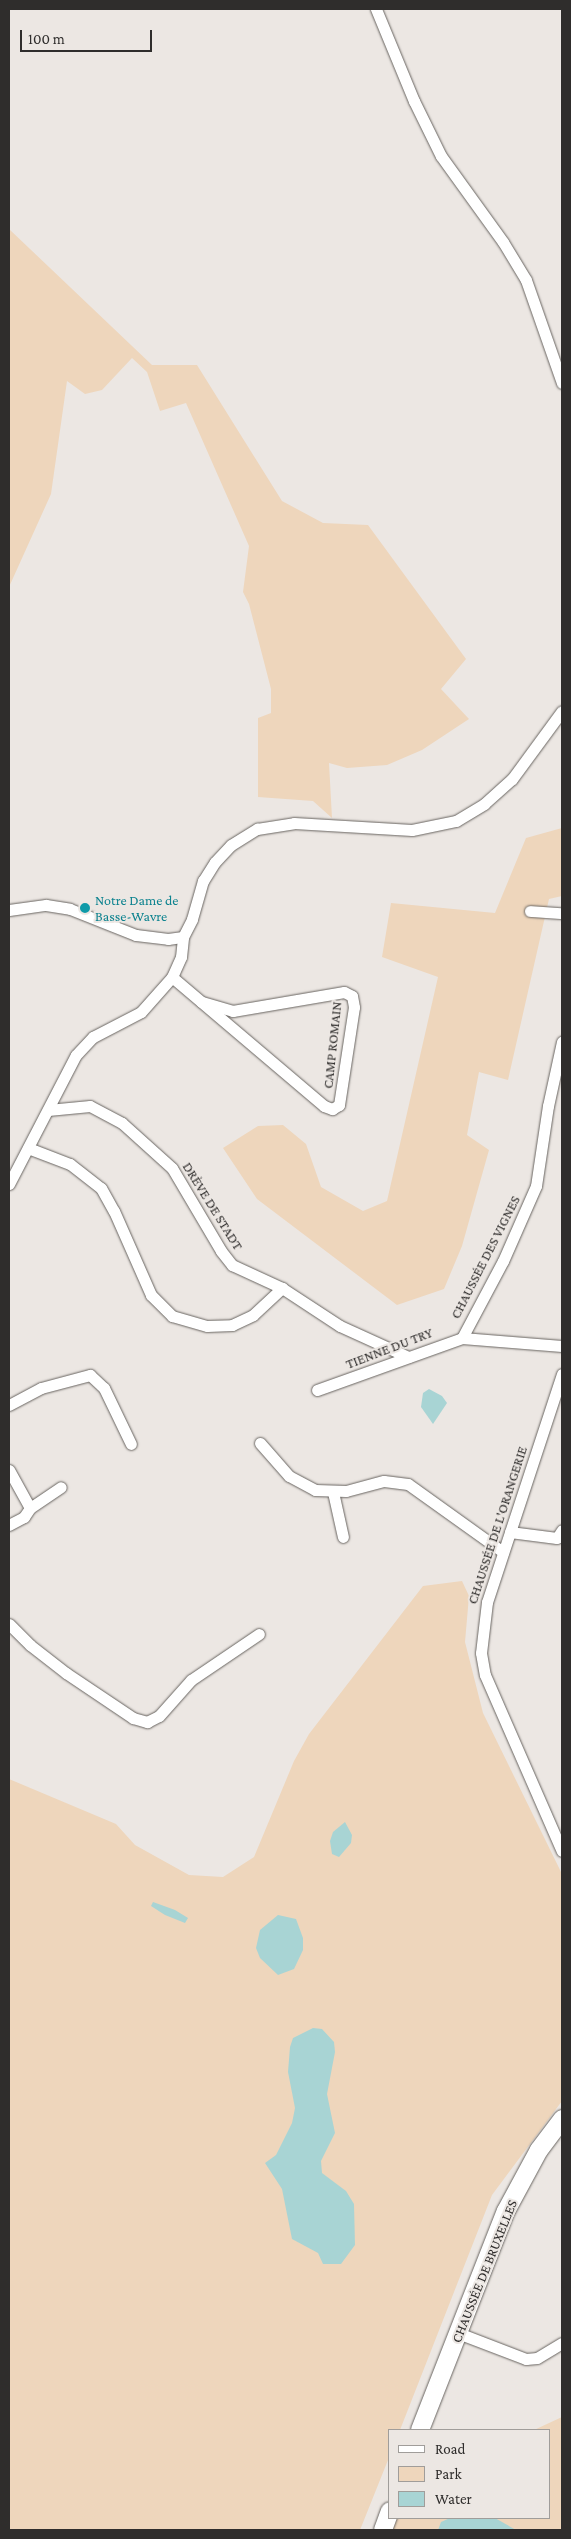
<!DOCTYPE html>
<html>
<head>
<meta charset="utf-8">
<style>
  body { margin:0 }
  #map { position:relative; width:571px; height:2539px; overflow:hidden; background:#ece7e3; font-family:"Crimson Pro",serif }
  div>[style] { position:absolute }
  .green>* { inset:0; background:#eed6bc }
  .water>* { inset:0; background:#a8d4d4 }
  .roads { filter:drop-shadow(0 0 1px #686460) drop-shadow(0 0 1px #686460) }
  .minor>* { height:11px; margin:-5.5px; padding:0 5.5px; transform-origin:5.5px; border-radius:5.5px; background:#fff }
  .primary>* { height:18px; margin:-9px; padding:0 9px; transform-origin:9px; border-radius:9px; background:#fff }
  .dots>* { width:14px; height:14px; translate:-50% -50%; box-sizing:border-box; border:2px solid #ece7e3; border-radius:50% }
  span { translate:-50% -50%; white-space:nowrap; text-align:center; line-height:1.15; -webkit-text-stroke:4px #ece7e3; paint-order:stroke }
  .culture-label { font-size:14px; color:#0d838f }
  .left { translate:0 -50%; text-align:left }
  .street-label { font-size:14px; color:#2f2d2c }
  .frame { position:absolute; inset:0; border:10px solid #2f2d2c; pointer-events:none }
  .legend { position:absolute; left:388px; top:2429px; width:162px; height:90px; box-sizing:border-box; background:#ece7e3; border:1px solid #a09d9a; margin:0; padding:6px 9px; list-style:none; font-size:15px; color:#2f2d2c }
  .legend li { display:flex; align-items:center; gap:10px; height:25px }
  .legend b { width:25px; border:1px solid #a09d9a }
  .scale { position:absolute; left:20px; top:30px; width:132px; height:22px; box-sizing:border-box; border:2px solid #2f2d2c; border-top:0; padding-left:6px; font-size:15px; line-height:18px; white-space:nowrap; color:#2f2d2c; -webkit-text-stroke:4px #ece7e3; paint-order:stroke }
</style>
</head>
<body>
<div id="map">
  <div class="green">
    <i style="clip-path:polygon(9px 229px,152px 365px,197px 365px,282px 501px,323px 523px,368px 525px,466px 659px,441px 689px,469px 719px,422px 750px,387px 765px,347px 768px,329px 763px,332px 818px,313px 801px,258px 797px,258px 718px,271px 713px,271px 689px,249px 604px,243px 592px,249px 546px,186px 403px,160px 411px,147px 372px,132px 358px,102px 390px,85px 394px,67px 381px,51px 494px,9px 587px)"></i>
    <i style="clip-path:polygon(562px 828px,562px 896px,549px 899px,508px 1080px,479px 1072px,467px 1135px,489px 1150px,462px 1246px,444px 1289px,397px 1305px,257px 1199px,223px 1148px,258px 1126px,283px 1125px,306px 1144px,321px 1187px,363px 1211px,387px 1201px,438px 977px,382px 957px,391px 903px,495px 913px,526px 838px)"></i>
    <i style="clip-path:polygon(462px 1581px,469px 1596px,465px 1642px,483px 1713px,562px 1874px,562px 2101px,492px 2195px,400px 2430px,390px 2430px,390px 2455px,360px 2530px,9px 2530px,9px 1779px,116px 1824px,135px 1845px,189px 1875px,223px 1877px,254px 1857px,294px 1761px,309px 1734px,423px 1586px)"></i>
    <i style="clip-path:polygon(562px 2417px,562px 2530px,391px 2530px,395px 2518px,550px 2518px,550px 2430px,534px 2430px)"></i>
  </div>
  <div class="water">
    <i style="clip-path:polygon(429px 1389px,442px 1396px,447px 1403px,433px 1424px,421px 1407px,423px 1393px)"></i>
    <i style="clip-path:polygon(345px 1822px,352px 1835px,351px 1843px,339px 1857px,332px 1854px,330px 1841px,333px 1832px)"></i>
    <i style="clip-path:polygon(153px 1902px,175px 1910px,188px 1918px,185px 1923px,165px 1915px,151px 1906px)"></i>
    <i style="clip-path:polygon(278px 1915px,296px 1919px,303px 1938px,303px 1950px,294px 1969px,278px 1975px,260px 1958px,256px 1948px,260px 1930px)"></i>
    <i style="clip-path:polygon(313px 2028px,322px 2029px,334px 2042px,335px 2052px,327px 2094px,335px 2133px,321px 2161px,322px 2173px,346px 2191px,354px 2204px,355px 2245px,341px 2264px,323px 2264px,318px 2253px,292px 2239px,282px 2189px,265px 2163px,276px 2155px,292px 2123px,295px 2108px,288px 2072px,290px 2047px,293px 2038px)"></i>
    <i style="clip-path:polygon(450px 2518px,495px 2518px,516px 2530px,438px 2530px,441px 2522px)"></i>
  </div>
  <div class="roads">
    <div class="minor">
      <i style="left:376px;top:9px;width:100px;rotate:67.6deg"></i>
      <i style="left:414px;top:101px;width:61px;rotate:63.9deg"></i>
      <i style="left:441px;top:156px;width:106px;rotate:54.2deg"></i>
      <i style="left:503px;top:242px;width:44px;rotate:58.8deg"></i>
      <i style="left:526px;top:280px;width:109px;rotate:70.7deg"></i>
      <i style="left:9px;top:910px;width:37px;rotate:-8deg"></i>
      <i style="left:46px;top:905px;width:24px;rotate:9deg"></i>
      <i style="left:70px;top:909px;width:71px;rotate:21.5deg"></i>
      <i style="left:136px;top:935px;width:32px;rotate:7deg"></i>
      <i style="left:168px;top:939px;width:15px;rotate:-8deg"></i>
      <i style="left:530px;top:911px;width:32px;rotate:4deg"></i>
      <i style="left:172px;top:977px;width:199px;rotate:40.3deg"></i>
      <i style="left:324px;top:1106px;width:9px;rotate:21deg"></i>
      <i style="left:332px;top:1109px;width:8px;rotate:-30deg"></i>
      <i style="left:339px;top:1105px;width:99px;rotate:-81.3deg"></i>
      <i style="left:354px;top:1007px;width:11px;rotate:-100deg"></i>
      <i style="left:352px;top:996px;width:9px;rotate:-153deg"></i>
      <i style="left:344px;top:992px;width:113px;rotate:170.3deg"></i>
      <i style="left:233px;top:1011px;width:33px;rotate:-164deg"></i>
      <i style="left:48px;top:1110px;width:42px;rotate:-5.4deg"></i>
      <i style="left:90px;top:1106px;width:36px;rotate:28deg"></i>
      <i style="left:122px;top:1123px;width:67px;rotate:42deg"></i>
      <i style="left:172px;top:1168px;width:96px;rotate:59.4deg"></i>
      <i style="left:221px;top:1251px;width:18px;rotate:52deg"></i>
      <i style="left:232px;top:1265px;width:55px;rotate:24.7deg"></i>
      <i style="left:282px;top:1288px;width:69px;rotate:33.2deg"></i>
      <i style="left:340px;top:1326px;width:75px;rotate:24.5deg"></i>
      <i style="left:28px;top:1148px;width:45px;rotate:20.9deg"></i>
      <i style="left:70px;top:1164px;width:39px;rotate:38deg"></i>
      <i style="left:101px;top:1188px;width:26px;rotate:61deg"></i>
      <i style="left:114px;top:1211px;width:92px;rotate:66.2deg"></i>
      <i style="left:151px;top:1295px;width:30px;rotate:45deg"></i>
      <i style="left:172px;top:1316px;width:36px;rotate:16deg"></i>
      <i style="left:207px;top:1326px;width:25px;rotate:-2deg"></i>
      <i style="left:232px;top:1325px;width:23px;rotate:-25deg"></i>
      <i style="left:253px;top:1315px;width:40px;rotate:-43deg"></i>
      <i style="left:9px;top:1184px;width:145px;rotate:-62.6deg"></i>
      <i style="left:76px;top:1055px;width:25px;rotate:-47deg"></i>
      <i style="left:93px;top:1037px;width:54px;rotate:-27.5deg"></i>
      <i style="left:141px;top:1012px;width:47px;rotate:-48.5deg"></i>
      <i style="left:172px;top:977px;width:22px;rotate:-66deg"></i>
      <i style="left:181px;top:957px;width:20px;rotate:-84deg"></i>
      <i style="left:183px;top:937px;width:20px;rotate:-63deg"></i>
      <i style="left:192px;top:919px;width:40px;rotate:-74deg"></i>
      <i style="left:203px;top:881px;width:22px;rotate:-58deg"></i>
      <i style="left:215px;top:862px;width:23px;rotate:-47deg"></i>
      <i style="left:231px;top:845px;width:31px;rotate:-32deg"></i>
      <i style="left:257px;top:829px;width:37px;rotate:-9deg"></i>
      <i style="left:294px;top:823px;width:118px;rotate:3.4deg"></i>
      <i style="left:412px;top:830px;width:45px;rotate:-11.6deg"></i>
      <i style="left:456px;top:821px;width:33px;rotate:-31deg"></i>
      <i style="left:484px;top:804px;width:38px;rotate:-42deg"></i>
      <i style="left:512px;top:779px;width:84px;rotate:-53.7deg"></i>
      <i style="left:462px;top:1338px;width:87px;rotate:-62deg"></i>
      <i style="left:503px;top:1261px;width:82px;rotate:-66.3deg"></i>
      <i style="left:536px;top:1186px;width:81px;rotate:-81.5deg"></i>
      <i style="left:548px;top:1106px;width:66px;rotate:-77.7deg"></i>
      <i style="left:562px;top:1374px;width:240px;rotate:108.2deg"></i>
      <i style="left:487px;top:1602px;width:51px;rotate:96.7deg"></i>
      <i style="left:481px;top:1653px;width:22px;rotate:80deg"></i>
      <i style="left:485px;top:1675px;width:192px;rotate:66.4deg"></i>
      <i style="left:317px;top:1390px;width:154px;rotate:-19.7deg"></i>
      <i style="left:462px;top:1338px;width:100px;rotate:4.6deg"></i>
      <i style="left:9px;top:1405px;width:36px;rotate:-28deg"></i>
      <i style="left:41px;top:1388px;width:51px;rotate:-14.9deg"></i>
      <i style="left:90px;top:1375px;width:19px;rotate:43deg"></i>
      <i style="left:104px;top:1388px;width:62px;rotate:64.3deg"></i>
      <i style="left:260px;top:1443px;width:44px;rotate:48.7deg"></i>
      <i style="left:289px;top:1476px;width:30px;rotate:28deg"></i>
      <i style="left:315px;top:1490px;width:31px;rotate:2deg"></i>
      <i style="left:346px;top:1491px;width:39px;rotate:-15deg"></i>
      <i style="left:384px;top:1481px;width:24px;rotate:7deg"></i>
      <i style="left:408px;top:1484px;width:117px;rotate:35.6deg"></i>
      <i style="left:9px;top:1470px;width:43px;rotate:61.1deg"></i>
      <i style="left:30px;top:1508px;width:11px;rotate:124deg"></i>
      <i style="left:24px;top:1517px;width:17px;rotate:152deg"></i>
      <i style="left:333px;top:1492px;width:46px;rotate:77.5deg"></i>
      <i style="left:30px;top:1508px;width:37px;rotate:-34deg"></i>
      <i style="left:510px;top:1532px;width:47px;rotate:7.3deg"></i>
      <i style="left:557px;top:1538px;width:9px;rotate:-58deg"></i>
      <i style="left:9px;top:1624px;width:30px;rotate:45deg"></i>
      <i style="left:30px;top:1645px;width:46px;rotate:37.9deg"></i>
      <i style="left:66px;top:1673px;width:81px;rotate:33.9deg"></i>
      <i style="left:133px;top:1718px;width:15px;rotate:16deg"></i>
      <i style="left:147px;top:1722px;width:13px;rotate:-27deg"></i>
      <i style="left:159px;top:1716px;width:48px;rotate:-48.4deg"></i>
      <i style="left:191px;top:1680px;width:82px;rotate:-34.1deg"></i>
      <i style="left:458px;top:2333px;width:73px;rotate:20.9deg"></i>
      <i style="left:526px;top:2359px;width:11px;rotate:-5deg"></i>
      <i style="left:537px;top:2358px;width:29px;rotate:-31deg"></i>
    </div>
    <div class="primary">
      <i style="left:420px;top:2430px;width:235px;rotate:-68.6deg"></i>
      <i style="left:506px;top:2211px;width:69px;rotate:-61.6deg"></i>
      <i style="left:539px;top:2150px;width:39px;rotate:-53deg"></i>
      <i style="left:383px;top:2530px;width:20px;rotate:-70deg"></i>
    </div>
  </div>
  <div class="dots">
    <i style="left:85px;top:908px;background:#0f9aa8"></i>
  </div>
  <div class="culture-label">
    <span class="left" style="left:95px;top:908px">Notre Dame de<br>Basse-Wavre</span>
  </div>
  <div class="street-label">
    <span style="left:332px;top:1045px;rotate:-84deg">CAMP ROMAIN</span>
    <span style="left:213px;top:1206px;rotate:58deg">DRÈVE DE STADT</span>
    <span style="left:485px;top:1257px;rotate:-63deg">CHAUSSÉE DES VIGNES</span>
    <span style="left:389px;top:1348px;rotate:-21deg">TIENNE DU TRY</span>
    <span style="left:497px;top:1525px;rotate:-72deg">CHAUSSÉE DE L'ORANGERIE</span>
    <span style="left:484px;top:2271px;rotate:-68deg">CHAUSSÉE DE BRUXELLES</span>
  </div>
  <div class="frame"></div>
  <ul class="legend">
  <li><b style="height:6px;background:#fff"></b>Road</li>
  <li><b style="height:14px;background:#eed6bc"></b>Park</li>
  <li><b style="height:14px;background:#a8d4d4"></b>Water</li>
  </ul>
  <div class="scale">100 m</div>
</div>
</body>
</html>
